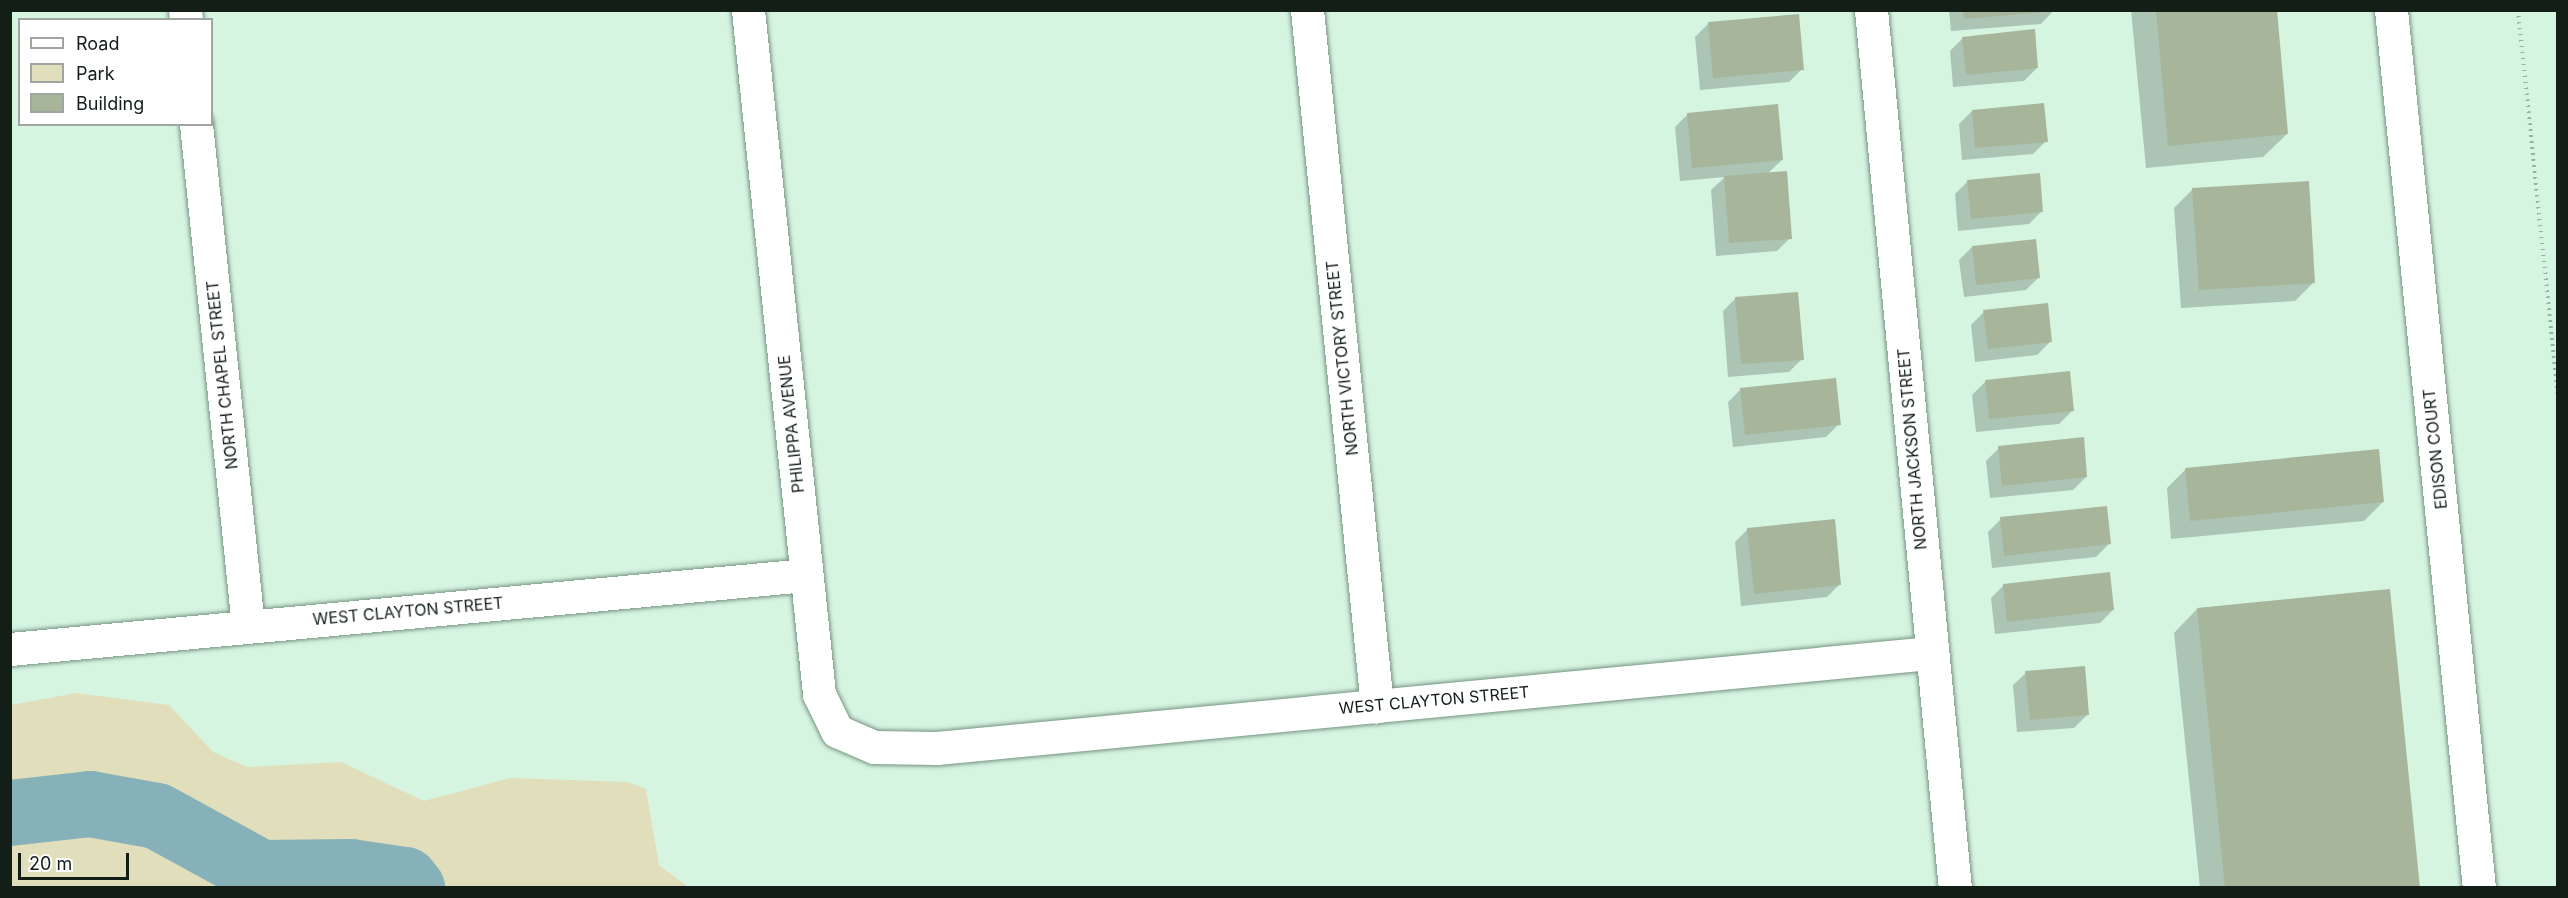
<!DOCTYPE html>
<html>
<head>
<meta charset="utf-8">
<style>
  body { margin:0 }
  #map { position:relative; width:2568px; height:898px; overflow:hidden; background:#d6f5e1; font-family:Inter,sans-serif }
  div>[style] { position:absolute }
  .green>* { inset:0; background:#e1debc }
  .shadow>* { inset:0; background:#0003 }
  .river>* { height:66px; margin:-33px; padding:0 33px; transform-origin:33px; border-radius:33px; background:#87b1b9 }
  .building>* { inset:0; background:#a7b69a }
  .path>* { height:4px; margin-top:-2px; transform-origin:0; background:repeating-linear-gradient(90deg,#98b1a1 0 1.5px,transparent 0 6px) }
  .roads { filter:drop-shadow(0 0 2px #779482) drop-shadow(0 0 2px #779482) }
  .street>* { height:33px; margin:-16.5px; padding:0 16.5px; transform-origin:16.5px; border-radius:16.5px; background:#fff }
  .secondary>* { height:33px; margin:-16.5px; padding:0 16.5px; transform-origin:16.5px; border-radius:16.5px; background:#fff }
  span { translate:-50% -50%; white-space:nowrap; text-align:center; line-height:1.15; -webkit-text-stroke:4.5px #fff; paint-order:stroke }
  .street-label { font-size:16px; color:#131e17 }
  .frame { position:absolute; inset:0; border:12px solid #131e17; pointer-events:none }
  .legend { position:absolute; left:18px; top:18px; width:195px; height:108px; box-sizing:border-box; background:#fff; border:2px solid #a1a5a2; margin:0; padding:8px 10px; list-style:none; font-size:18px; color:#131e17 }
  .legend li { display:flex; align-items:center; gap:12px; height:30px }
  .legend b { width:30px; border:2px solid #a1a5a2 }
  .scale { position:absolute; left:18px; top:853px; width:111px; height:27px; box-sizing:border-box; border:3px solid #131e17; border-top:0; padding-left:8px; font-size:18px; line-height:21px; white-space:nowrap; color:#131e17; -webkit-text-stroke:4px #fff; paint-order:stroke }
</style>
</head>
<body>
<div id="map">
  <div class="green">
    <i style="clip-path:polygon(76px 693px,169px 705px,213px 752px,247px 767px,341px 762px,424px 801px,510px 778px,628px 782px,646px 789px,659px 865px,688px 887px,11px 887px,11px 705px)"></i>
  </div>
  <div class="shadow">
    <i style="clip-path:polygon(1949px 10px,2054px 10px,2041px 24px,1951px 31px)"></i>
    <i style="clip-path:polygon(2131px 10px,2275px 10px,2287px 134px,2263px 157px,2146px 168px)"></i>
    <i style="clip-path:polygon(1708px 24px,1802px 69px,1789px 82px,1700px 90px,1695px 37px)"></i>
    <i style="clip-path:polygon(1963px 38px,2037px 68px,2024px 81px,1953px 87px,1950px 51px)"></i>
    <i style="clip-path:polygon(1972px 111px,2046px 141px,2033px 154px,1962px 160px,1959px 124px)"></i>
    <i style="clip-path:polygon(1688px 114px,1782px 160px,1767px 174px,1790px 238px,1777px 251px,1716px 256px,1711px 190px,1725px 177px,1680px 181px,1675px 127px)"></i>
    <i style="clip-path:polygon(1968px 181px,2042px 211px,2029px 224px,1958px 231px,1955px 194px)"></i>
    <i style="clip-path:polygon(2193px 189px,2314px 282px,2295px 301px,2181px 308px,2174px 208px)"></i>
    <i style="clip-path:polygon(1972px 247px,2039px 277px,2026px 290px,1964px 297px,1959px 260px)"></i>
    <i style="clip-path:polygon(1736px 298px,1802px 359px,1789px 372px,1728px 377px,1723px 311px)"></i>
    <i style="clip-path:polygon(1984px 312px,2050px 342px,2037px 355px,1975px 362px,1971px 325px)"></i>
    <i style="clip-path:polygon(1985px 382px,2072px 411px,2059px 424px,1976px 432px,1972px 395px)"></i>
    <i style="clip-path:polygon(1741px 389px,1839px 424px,1826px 437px,1733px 447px,1728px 402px)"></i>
    <i style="clip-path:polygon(1999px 448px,2086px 477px,2073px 490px,1990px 498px,1986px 461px)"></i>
    <i style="clip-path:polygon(2186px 469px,2383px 502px,2364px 521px,2171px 539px,2167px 488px)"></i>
    <i style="clip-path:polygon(2001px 519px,2109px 544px,2096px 557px,1992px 568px,1988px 532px)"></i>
    <i style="clip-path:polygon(1748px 529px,1840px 584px,1827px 597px,1741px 606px,1735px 542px)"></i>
    <i style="clip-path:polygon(2004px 585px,2113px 610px,2100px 623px,1995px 634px,1991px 598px)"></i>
    <i style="clip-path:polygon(2197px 609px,2418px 888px,2200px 888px,2174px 633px)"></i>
    <i style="clip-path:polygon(2026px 673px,2087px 715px,2074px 728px,2017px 732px,2013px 685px)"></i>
  </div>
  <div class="river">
    <i style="left:10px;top:813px;width:81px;rotate:-6.4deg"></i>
    <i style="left:90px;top:804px;width:68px;rotate:10.2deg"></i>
    <i style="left:157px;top:816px;width:119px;rotate:28.7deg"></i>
    <i style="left:261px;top:873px;width:89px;rotate:-0.6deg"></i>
    <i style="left:350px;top:872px;width:56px;rotate:8.3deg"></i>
    <i style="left:405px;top:880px;width:11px;rotate:49deg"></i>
  </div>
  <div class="building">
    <i style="clip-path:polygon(1963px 10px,2044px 10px,2044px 12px,1964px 19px)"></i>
    <i style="clip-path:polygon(2156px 10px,2277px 10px,2288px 134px,2168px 146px)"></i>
    <i style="clip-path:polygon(1799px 14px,1804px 70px,1713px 78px,1708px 22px)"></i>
    <i style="clip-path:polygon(2035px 29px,2038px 68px,1966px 75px,1962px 37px)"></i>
    <i style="clip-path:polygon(2044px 103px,2048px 142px,1975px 148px,1972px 110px)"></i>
    <i style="clip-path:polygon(1778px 104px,1783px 160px,1692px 168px,1687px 113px)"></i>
    <i style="clip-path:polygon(1787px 171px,1792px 239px,1729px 243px,1724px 176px)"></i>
    <i style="clip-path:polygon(2040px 173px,2043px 212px,1971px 219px,1967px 180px)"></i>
    <i style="clip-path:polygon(2309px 181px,2315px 283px,2199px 290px,2192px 188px)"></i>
    <i style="clip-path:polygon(2036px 239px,2040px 278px,1976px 285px,1972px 246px)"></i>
    <i style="clip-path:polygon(1798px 292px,1804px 360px,1741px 364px,1735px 297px)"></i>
    <i style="clip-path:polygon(2048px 303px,2052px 342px,1988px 349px,1983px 310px)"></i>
    <i style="clip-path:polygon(2070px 371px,2074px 411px,1989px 419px,1985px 380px)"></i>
    <i style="clip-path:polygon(1836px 378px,1841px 425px,1745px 435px,1740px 388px)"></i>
    <i style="clip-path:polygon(2084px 437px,2087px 477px,2002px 486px,1998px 446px)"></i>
    <i style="clip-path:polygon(2379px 449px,2384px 502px,2190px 521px,2185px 468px)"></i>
    <i style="clip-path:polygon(2107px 506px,2111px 544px,2004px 556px,2000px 517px)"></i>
    <i style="clip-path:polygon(1835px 519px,1841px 585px,1754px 594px,1747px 528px)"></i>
    <i style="clip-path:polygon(2110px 572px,2114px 610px,2007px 622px,2003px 584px)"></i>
    <i style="clip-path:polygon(2390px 589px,2420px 888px,2225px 888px,2197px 608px)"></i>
    <i style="clip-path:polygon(2085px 666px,2089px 715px,2030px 720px,2025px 671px)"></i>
  </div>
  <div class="path">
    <i style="left:2518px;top:10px;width:387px;rotate:84.1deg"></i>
  </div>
  <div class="roads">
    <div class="street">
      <i style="left:185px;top:10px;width:10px;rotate:84deg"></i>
      <i style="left:748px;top:10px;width:688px;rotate:84.07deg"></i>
      <i style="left:819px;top:694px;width:41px;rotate:64.1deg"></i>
      <i style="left:837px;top:731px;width:40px;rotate:23.4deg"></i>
      <i style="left:874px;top:747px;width:63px;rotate:0.9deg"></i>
      <i style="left:937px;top:748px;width:999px;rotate:-5.46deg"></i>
      <i style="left:1307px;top:10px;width:700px;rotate:84.26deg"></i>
      <i style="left:2391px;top:10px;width:882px;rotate:84.28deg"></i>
      <i style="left:196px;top:124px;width:505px;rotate:84.09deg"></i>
      <i style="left:10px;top:649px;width:799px;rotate:-5.31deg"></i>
    </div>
    <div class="secondary">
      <i style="left:1871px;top:10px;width:882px;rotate:84.54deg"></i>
    </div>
  </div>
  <div class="street-label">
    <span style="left:1342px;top:358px;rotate:-96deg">NORTH VICTORY STREET</span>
    <span style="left:222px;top:375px;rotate:-96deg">NORTH CHAPEL STREET</span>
    <span style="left:791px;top:424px;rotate:-96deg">PHILIPPA AVENUE</span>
    <span style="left:1912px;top:449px;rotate:-95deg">NORTH JACKSON STREET</span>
    <span style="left:2435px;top:449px;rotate:-96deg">EDISON COURT</span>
    <span style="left:408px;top:611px;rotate:-5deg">WEST CLAYTON STREET</span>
    <span style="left:1434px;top:700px;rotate:-5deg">WEST CLAYTON STREET</span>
  </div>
  <div class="frame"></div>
  <ul class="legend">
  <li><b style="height:8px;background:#fff"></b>Road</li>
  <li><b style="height:16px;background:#e1debc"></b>Park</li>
  <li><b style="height:16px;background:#a7b69a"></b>Building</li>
  </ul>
  <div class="scale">20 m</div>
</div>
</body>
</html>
